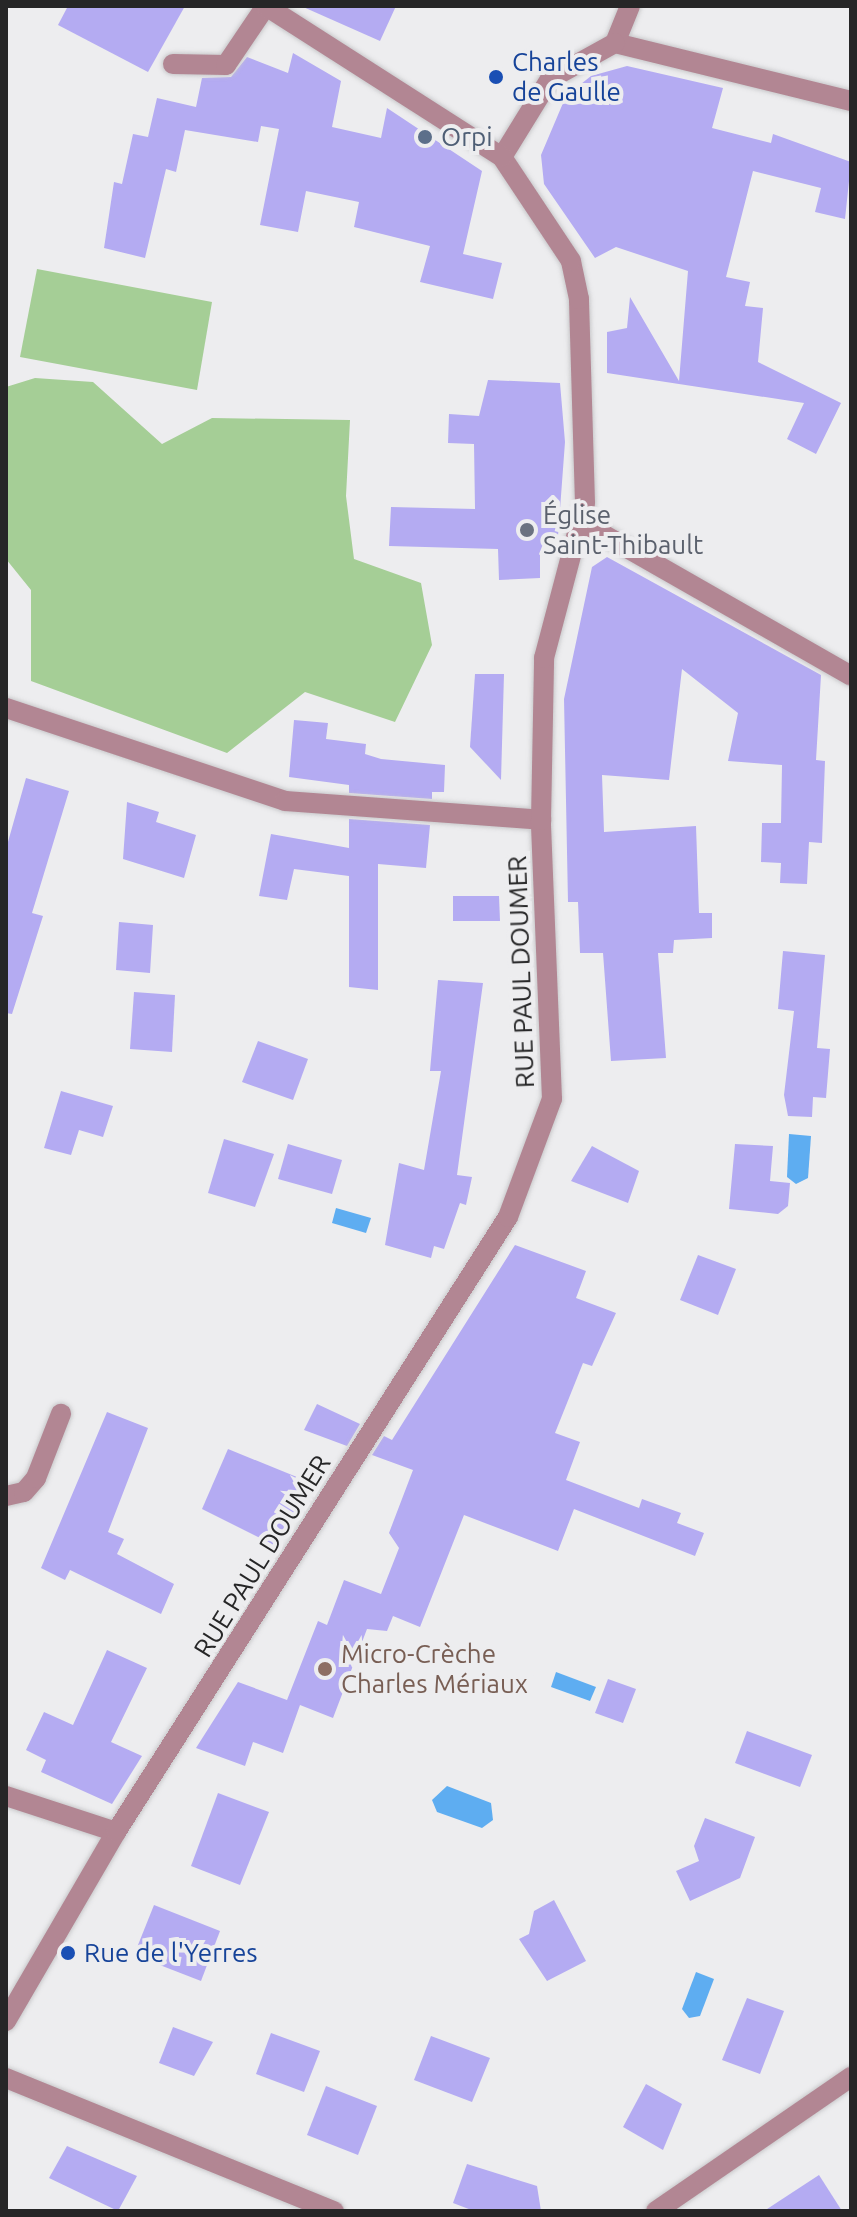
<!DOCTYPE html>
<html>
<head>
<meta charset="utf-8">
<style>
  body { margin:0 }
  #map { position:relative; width:857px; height:2217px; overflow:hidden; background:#ededef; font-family:Ubuntu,sans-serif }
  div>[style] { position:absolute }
  .green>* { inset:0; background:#a5ce96 }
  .water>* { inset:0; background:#5eadf1 }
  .building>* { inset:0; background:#b4abf2 }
  .roads { filter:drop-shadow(0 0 2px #c9c9cb) drop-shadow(0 0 2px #c9c9cb) }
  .minor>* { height:20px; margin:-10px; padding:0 10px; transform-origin:10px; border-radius:10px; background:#b28693 }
  .dots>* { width:22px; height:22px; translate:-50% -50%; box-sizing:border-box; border:4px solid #ededef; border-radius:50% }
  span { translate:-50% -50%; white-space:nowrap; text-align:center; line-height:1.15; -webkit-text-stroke:8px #ededef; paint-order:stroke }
  .transit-label { font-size:26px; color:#164399 }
  .left { translate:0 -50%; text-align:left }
  .service-label { font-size:26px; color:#4e5e75 }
  .worship-label { font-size:26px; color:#5b616d }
  .street-label { font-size:26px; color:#262627 }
  .education-label { font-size:26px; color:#785e54 }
  .frame { position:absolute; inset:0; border:8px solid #262627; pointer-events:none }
</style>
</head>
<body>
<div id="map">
  <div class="green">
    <i style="clip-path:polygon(37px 269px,212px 302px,197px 390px,20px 357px)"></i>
    <i style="clip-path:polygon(35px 378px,93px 382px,162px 444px,212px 418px,350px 420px,346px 496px,354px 559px,421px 583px,432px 645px,395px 722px,305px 692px,227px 753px,31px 681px,31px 590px,6px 559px,6px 387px)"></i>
  </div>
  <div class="water">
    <i style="clip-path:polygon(789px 1134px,811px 1136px,808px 1178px,796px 1184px,787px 1177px)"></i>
    <i style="clip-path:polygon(336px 1208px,371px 1218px,366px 1233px,332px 1223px)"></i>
    <i style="clip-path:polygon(556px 1672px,596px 1687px,590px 1701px,551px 1687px)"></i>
    <i style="clip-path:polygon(447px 1786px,491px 1803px,493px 1820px,482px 1828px,437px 1812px,432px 1800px)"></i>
    <i style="clip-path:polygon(696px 1972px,714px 1979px,700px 2016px,689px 2018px,682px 2009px)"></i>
  </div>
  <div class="building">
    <i style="clip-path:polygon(68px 6px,185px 6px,148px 72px,58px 25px)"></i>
    <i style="clip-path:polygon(301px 6px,396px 6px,380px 41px)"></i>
    <i style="clip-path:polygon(293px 53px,341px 81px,332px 127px,381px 138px,387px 108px,482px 171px,463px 254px,502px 263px,493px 299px,420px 282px,430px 246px,354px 227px,359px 202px,306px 191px,298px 232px,260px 225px,279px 129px,261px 126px,258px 142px,185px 130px,176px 172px,166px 169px,145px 258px,104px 248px,114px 182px,122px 184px,133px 134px,148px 137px,157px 98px,196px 107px,202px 78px,231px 77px,247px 57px,288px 73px)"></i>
    <i style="clip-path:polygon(627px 66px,723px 88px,712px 128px,771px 143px,773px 134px,851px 162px,845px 219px,815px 212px,821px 188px,753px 171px,726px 277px,750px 282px,745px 306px,763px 308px,758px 362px,841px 403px,816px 454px,787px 439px,804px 403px,607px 373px,607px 332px,627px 328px,630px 297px,679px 381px,688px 271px,616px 247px,595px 258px,544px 184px,541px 155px,566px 96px,591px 76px)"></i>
    <i style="clip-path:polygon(488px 380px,560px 383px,565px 442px,557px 550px,540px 551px,540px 578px,499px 580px,498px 549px,389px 546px,391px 507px,475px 509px,474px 444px,448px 443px,449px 414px,479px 416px)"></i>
    <i style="clip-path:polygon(607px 557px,821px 675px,816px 760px,825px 761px,822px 843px,809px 842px,807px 884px,780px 883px,781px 863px,761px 862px,762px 823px,781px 823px,782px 765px,728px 761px,738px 713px,682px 669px,669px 780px,602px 775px,604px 832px,696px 826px,699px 913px,712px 913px,712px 938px,674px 940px,673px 953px,658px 953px,666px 1058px,611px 1061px,603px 953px,580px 953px,578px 902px,568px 902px,564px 699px,592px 567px)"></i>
    <i style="clip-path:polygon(475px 674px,504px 674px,501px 780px,470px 747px)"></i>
    <i style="clip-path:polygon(294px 720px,328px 723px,326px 739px,366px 744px,365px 754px,381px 759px,445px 765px,444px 792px,432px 792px,432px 799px,349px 793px,349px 785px,289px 777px)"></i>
    <i style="clip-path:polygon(26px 778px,69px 791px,32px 913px,43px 916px,12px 1014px,6px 1013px,6px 849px)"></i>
    <i style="clip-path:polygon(127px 802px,159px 812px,156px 822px,196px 835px,184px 878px,123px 859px)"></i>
    <i style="clip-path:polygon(349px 819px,430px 825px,426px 868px,378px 864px,378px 990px,349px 987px,349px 876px,294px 869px,287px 900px,259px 896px,271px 834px,349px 848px)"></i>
    <i style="clip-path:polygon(453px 896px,499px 896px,500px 921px,453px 921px)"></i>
    <i style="clip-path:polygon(119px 922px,153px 925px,150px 973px,116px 970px)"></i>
    <i style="clip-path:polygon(783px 951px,825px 955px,817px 1048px,830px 1049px,826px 1098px,813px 1097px,812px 1117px,788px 1116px,784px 1095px,794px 1011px,778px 1009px)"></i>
    <i style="clip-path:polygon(438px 980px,483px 983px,457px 1175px,472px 1177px,466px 1205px,460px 1203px,444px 1249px,434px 1246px,431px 1258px,385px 1245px,399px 1163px,424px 1170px,441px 1071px,430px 1071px)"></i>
    <i style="clip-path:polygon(134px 992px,175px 995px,172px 1052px,130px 1049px)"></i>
    <i style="clip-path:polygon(258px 1041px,308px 1059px,293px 1100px,242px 1082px)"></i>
    <i style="clip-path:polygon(61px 1091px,113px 1106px,103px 1137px,79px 1130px,71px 1155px,44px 1148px)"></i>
    <i style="clip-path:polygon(224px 1139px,274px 1154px,255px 1207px,208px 1193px)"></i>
    <i style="clip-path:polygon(288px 1144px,342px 1160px,332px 1194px,278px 1179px)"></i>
    <i style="clip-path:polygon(735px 1144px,773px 1146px,770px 1181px,790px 1183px,788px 1206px,778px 1214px,729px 1209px)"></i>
    <i style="clip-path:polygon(592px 1146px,639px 1171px,628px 1203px,571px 1181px)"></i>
    <i style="clip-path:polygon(515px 1245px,586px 1271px,576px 1298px,616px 1313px,592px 1366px,583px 1363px,555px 1433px,580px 1442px,566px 1480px,639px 1508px,642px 1499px,681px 1513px,677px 1523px,704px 1533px,695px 1556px,574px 1509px,558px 1551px,464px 1515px,420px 1627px,393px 1616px,387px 1631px,367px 1629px,333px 1718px,300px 1705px,283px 1753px,253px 1742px,245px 1766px,196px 1748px,238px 1682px,287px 1700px,318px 1621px,327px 1625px,344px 1580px,381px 1594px,399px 1548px,389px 1533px,413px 1470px,372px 1455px,384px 1436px,392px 1440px)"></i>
    <i style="clip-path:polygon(698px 1255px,736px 1269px,718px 1315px,680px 1300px)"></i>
    <i style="clip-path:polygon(317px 1404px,360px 1424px,347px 1446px,304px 1430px)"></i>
    <i style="clip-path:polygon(107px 1412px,148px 1428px,108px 1532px,124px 1539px,117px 1554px,174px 1584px,161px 1614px,70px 1570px,65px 1580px,41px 1568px)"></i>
    <i style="clip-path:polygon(228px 1449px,314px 1484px,276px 1546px,202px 1509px)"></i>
    <i style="clip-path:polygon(107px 1650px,147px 1668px,111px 1742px,142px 1756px,112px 1804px,41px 1772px,46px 1760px,26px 1750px,44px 1712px,73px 1725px)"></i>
    <i style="clip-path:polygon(608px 1679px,636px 1689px,623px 1723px,595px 1713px)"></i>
    <i style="clip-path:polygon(747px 1731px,812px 1755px,800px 1787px,735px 1763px)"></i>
    <i style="clip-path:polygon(218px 1793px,269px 1812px,240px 1885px,191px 1866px)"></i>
    <i style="clip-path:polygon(705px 1818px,755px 1837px,740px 1878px,690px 1901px,676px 1871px,699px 1861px,694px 1846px)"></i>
    <i style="clip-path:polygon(554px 1900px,586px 1961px,547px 1981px,519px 1939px,529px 1934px,534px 1911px)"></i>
    <i style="clip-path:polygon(154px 1905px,220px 1931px,201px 1981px,134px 1955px)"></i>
    <i style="clip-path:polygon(747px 1998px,784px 2011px,760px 2074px,722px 2060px)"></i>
    <i style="clip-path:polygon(173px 2027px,213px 2042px,194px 2076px,159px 2063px)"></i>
    <i style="clip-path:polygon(271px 2033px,320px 2051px,304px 2092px,256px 2074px)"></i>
    <i style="clip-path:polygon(431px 2036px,490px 2058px,472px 2102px,414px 2080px)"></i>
    <i style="clip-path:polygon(646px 2084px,682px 2104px,663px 2150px,623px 2127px)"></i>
    <i style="clip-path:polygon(326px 2086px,377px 2106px,358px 2155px,307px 2135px)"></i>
    <i style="clip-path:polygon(67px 2146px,137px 2176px,118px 2211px,49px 2178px)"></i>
    <i style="clip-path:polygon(467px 2164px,537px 2186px,541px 2211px,474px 2211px,453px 2203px)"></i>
    <i style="clip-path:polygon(819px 2175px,842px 2211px,764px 2211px)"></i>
  </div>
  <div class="roads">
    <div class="minor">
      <i style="left:615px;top:43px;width:243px;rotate:13.8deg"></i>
      <i style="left:615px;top:43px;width:40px;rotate:-68deg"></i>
      <i style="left:173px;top:64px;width:53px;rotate:1.1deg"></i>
      <i style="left:226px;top:65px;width:71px;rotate:-55.9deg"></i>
      <i style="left:502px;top:157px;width:92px;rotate:-58.4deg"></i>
      <i style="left:550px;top:79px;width:74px;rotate:-29deg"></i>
      <i style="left:585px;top:524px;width:306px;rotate:29.7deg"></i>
      <i style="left:6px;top:708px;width:294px;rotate:18.4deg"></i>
      <i style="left:285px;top:801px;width:257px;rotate:4.2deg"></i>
      <i style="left:6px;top:1496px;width:18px;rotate:-13deg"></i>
      <i style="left:24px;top:1492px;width:18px;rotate:-49deg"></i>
      <i style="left:36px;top:1478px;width:69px;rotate:-68.7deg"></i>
      <i style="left:6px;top:1796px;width:116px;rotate:18.1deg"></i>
      <i style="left:6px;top:2021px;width:219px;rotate:-59.8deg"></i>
      <i style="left:116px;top:1832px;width:729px;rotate:-57.49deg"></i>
      <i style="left:508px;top:1217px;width:126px;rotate:-69.6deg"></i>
      <i style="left:552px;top:1099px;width:279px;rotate:-92.3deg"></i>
      <i style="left:541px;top:820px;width:162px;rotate:-88.9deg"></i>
      <i style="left:544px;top:658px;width:160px;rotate:-75.2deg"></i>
      <i style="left:585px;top:503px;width:204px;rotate:-91.7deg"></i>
      <i style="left:579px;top:299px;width:39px;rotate:-102deg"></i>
      <i style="left:571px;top:261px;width:125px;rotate:-123.6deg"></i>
      <i style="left:502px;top:157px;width:280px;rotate:-147.4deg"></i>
      <i style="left:6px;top:2078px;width:354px;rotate:22.1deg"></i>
      <i style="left:656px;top:2211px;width:237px;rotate:-34.5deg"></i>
    </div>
  </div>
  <div class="dots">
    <i style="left:496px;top:77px;background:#1a4fb4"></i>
    <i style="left:425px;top:137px;background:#5c6f8a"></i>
    <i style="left:527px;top:530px;background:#6b7280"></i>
    <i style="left:325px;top:1669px;background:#8d6e63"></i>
    <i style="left:68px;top:1953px;background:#1a4fb4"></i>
  </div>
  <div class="transit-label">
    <span class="left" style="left:512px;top:77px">Charles<br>de Gaulle</span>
    <span class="left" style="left:84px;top:1953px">Rue de l'Yerres</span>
  </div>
  <div class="service-label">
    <span class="left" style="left:441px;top:137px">Orpi</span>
  </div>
  <div class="worship-label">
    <span class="left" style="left:543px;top:530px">Église<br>Saint-Thibault</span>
  </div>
  <div class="street-label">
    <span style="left:521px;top:972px;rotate:-92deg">RUE PAUL DOUMER</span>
    <span style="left:262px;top:1556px;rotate:-58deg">RUE PAUL DOUMER</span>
  </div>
  <div class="education-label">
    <span class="left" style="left:341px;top:1669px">Micro-Crèche<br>Charles Mériaux</span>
  </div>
  <div class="frame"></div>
</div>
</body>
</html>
